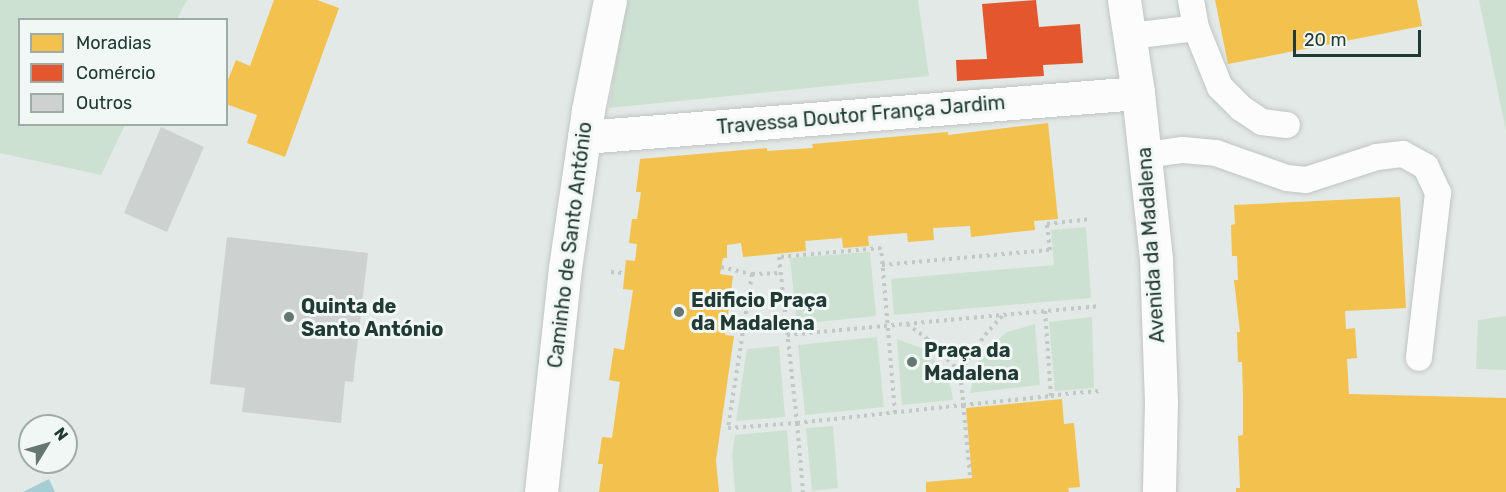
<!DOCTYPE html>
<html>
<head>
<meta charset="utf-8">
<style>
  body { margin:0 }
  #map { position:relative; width:1506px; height:492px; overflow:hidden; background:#e3e9e6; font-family:Rubik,sans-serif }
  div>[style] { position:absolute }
  .green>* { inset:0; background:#cde1d3 }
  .water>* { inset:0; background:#a5cdd4 }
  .homes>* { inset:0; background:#f2c14e }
  .shops>* { inset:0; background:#e4572e }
  .building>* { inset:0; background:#cdd2d0 }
  .path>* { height:4px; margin-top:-2px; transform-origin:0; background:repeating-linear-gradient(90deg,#c0c9c5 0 3px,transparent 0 7.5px) }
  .roads { filter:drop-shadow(0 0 2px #c0c5c3) drop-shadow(0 0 2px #c0c5c3) }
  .service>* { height:26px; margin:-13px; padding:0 13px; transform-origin:13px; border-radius:13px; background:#fbfcfb }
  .minor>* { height:33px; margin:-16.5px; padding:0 16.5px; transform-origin:16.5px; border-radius:16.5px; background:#fbfcfb }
  .tertiary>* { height:33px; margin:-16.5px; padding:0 16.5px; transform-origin:16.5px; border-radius:16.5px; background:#fbfcfb }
  .dots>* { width:16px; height:16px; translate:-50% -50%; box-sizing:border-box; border:3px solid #f1f7f4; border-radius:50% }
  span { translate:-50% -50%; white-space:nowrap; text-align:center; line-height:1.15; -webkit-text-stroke:6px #f1f7f4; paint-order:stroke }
  .street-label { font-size:20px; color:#223a34 }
  .poi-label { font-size:20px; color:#223a34; font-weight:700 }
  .left { translate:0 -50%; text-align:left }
  .legend { position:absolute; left:18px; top:18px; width:210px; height:108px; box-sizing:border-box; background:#f1f7f4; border:2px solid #9eaba7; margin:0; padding:8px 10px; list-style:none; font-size:18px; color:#223a34 }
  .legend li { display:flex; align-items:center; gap:12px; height:30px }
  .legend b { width:30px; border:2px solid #9eaba7 }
  .north { position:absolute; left:18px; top:414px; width:60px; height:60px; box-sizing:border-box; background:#f1f7f4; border:2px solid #9eaba7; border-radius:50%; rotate:53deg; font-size:16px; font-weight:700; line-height:24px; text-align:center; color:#223a34 }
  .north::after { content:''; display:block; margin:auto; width:21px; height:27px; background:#667772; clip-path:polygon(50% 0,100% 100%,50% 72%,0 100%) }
  .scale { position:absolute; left:1293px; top:30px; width:128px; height:27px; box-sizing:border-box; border:3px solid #223a34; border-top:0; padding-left:8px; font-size:18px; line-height:21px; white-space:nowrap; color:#223a34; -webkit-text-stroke:4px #f1f7f4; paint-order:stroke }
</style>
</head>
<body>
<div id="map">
  <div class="green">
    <i style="clip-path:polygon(0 0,187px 0,177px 19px,20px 20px,20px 124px,125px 125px,101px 175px,0 153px)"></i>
    <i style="clip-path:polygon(626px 0,918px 0,929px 76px,609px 108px)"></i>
    <i style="clip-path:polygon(1479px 0,1506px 0,1506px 131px)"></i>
    <i style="clip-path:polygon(1086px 227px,1091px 298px,894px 315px,891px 279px,1054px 265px,1051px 230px)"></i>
    <i style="clip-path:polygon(870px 252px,876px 316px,797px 324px,790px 258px)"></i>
    <i style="clip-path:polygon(1506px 316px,1506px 370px,1476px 369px,1478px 320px)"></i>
    <i style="clip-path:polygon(1092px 317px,1094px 388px,1055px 391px,1049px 322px)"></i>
    <i style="clip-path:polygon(1035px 324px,1040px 385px,970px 393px,977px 364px,985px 351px,1007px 332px)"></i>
    <i style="clip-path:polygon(877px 337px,884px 407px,805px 415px,798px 345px)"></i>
    <i style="clip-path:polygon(897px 339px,921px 348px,940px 365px,951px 388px,953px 400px,902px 405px)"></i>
    <i style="clip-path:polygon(779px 346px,785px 417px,736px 421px,747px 349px)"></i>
    <i style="clip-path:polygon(833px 426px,838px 488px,812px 491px,806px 428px)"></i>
    <i style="clip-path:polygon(787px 430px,792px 492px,735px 492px,732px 454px,735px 435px)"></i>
  </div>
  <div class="water">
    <i style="clip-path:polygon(49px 479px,55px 492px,23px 492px)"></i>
  </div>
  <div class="homes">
    <i style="clip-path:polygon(274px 0,317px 0,339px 8px,285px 157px,247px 143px,257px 115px,226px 104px,226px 85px,236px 60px,250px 66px)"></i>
    <i style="clip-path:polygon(1215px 0,1417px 0,1422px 26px,1228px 64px)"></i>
    <i style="clip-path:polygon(1048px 123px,1058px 219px,1034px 221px,1035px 230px,971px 237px,970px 226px,933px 228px,934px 240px,908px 242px,907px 233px,868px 236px,869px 246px,843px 248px,842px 238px,805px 241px,806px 251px,743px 257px,741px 243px,727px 245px,727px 258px,723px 258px,720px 274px,733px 276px,725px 335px,734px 336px,716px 460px,719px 492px,599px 492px,603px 464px,598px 464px,602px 437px,612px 438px,620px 382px,609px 380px,614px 348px,624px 350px,633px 290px,623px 289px,626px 260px,635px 261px,637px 244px,629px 243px,632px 219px,637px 219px,641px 192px,636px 192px,640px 159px,767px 148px,767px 151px,813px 148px,812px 144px,948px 132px,948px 135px)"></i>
    <i style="clip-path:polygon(1400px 197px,1406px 308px,1345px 311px,1346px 329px,1355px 328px,1357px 358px,1347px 359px,1349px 394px,1506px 398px,1506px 492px,1236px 492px,1236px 488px,1240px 488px,1238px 436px,1243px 435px,1243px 395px,1242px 362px,1238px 362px,1237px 332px,1240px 332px,1234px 280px,1238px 280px,1237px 256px,1232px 256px,1231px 225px,1235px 224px,1234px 205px)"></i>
    <i style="clip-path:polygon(1062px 399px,1064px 424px,1074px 423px,1080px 487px,1068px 488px,1069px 492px,926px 492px,926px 482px,972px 478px,966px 408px)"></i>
  </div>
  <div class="shops">
    <i style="clip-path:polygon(1036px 0,1039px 27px,1080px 24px,1083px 63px,1043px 65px,1044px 76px,957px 81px,956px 60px,987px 59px,982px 4px)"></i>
  </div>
  <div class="building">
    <i style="clip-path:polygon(161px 127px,204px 147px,167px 232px,124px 213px)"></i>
    <i style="clip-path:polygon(227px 237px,368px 253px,353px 382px,345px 381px,341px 423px,242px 412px,245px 388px,210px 384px)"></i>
  </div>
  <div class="path">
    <i style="left:882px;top:265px;width:169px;rotate:-5.1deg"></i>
    <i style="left:1050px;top:250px;width:26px;rotate:-97deg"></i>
    <i style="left:1047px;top:224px;width:44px;rotate:-6.5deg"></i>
    <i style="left:721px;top:267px;width:32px;rotate:13deg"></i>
    <i style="left:752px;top:274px;width:29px;rotate:-2deg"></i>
    <i style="left:611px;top:272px;width:13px;rotate:4deg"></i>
    <i style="left:752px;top:274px;width:156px;rotate:98.9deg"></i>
    <i style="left:728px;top:428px;width:69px;rotate:-4.1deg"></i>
    <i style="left:797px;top:423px;width:69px;rotate:85deg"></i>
    <i style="left:1045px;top:311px;width:85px;rotate:86deg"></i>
    <i style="left:907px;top:324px;width:24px;rotate:36deg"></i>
    <i style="left:926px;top:338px;width:48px;rotate:45deg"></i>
    <i style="left:787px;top:335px;width:312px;rotate:-5.3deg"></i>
    <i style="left:895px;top:413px;width:166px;rotate:-94.8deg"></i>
    <i style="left:881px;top:248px;width:102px;rotate:175deg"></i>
    <i style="left:779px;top:257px;width:167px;rotate:83.8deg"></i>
    <i style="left:797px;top:423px;width:167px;rotate:-6.2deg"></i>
    <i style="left:963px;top:405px;width:88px;rotate:-5.8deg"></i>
    <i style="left:1051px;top:396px;width:7px;rotate:-8deg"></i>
    <i style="left:1058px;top:395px;width:15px;rotate:-8deg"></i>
    <i style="left:1073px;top:393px;width:28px;rotate:-4deg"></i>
    <i style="left:970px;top:475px;width:103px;rotate:-95.5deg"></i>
    <i style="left:960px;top:372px;width:45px;rotate:-56deg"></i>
    <i style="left:985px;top:335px;width:27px;rotate:-48deg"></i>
  </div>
  <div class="roads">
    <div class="service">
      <i style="left:1191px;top:0;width:28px;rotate:80deg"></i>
      <i style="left:1196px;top:28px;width:64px;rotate:67.9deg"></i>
      <i style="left:1220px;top:87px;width:30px;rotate:45deg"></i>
      <i style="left:1241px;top:108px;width:25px;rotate:34deg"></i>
      <i style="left:1262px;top:122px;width:25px;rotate:7deg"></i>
      <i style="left:1131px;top:36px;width:65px;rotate:-7deg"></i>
      <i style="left:1146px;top:155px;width:37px;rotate:-8deg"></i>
      <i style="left:1183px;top:150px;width:33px;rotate:5deg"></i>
      <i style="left:1216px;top:153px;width:75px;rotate:19.4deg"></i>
      <i style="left:1287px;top:178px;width:19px;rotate:6deg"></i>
      <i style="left:1306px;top:180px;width:75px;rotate:-17.9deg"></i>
      <i style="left:1377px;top:157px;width:26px;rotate:-7deg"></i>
      <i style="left:1403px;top:154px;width:26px;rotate:29deg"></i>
      <i style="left:1426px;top:167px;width:29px;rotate:65deg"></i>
      <i style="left:1438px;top:193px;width:166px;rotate:96.6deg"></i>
    </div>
    <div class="minor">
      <i style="left:584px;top:137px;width:556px;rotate:-4.54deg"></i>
    </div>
    <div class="tertiary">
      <i style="left:1124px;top:0;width:94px;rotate:81.4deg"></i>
      <i style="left:1138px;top:93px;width:167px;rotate:83.8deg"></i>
      <i style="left:1156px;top:259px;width:142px;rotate:88deg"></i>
      <i style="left:1161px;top:401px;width:91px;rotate:91.3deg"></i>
      <i style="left:541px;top:492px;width:225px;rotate:-83.9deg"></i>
      <i style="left:565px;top:268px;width:160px;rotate:-81.7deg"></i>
      <i style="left:588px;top:110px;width:112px;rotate:-78.7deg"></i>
    </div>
  </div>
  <div class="dots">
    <i style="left:679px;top:312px;background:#667772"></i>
    <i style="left:289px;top:317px;background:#667772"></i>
    <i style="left:912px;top:362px;background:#667772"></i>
  </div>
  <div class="street-label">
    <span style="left:861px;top:115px;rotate:-5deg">Travessa Doutor França Jardim</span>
    <span style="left:570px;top:245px;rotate:-83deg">Caminho de Santo António</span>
    <span style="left:1151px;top:245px;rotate:-94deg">Avenida da Madalena</span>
  </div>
  <div class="poi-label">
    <span class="left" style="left:691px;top:312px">Edificio Praça<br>da Madalena</span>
    <span class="left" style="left:301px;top:318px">Quinta de<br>Santo António</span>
    <span class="left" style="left:924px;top:362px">Praça da<br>Madalena</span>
  </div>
  <ul class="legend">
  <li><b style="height:16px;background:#f2c14e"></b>Moradias</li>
  <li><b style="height:16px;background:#e4572e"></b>Comércio</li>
  <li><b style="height:16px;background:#cdd2d0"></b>Outros</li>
  </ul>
  <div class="north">N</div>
  <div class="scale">20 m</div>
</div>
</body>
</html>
